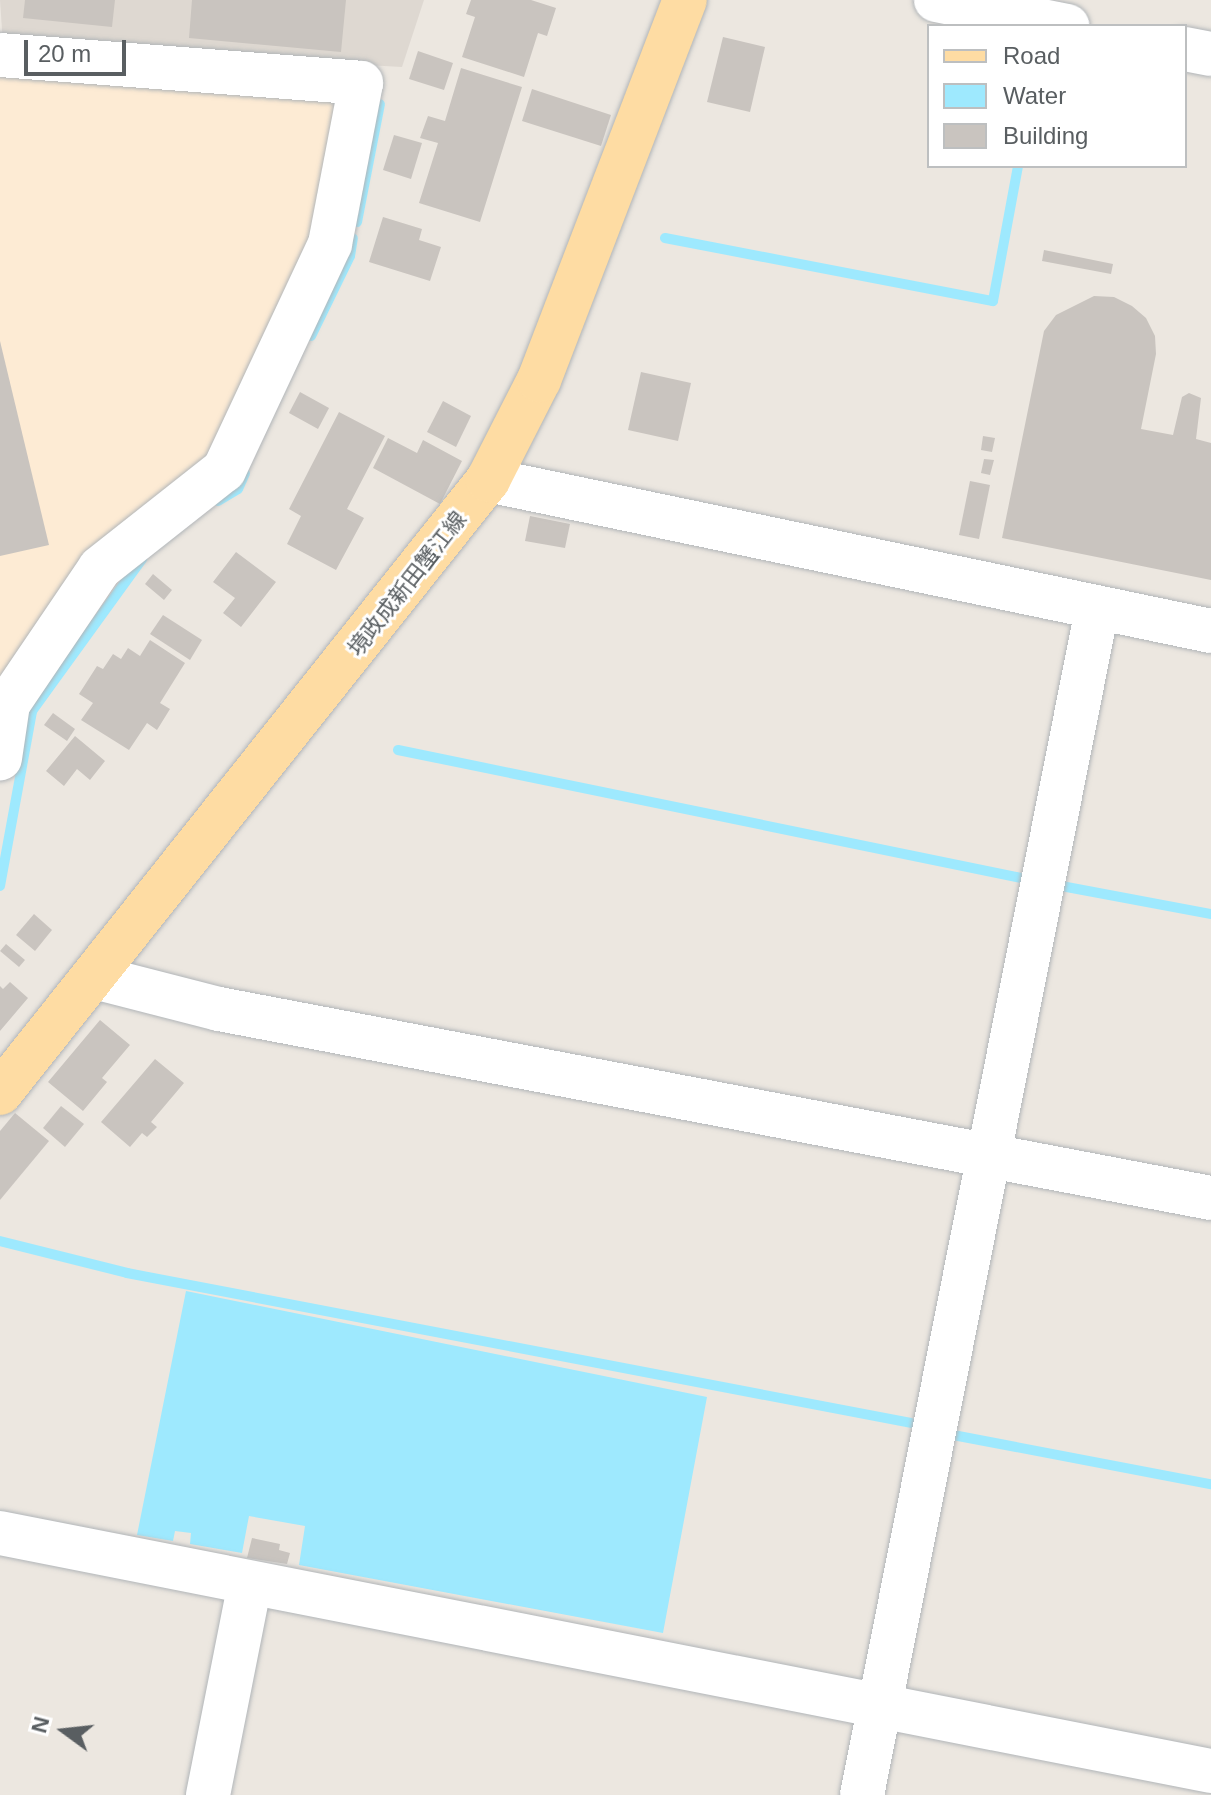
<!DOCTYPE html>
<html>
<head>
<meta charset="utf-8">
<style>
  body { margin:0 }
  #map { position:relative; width:1211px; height:1795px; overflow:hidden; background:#ece7e0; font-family:Helvetica,"Noto Sans JP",sans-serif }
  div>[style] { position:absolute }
  .commercial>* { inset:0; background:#fdebd4 }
  .education>* { inset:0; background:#ded8d1 }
  .water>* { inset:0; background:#9ee9fe }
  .stream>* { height:10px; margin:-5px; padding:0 5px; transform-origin:5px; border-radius:5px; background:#9ee9fe }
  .building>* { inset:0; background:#c9c4bf }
  .roads { filter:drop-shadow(0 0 2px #b1b5b8) drop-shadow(0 0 2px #b1b5b8) }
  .minor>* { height:44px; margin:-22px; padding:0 22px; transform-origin:22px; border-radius:22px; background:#fff }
  .major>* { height:44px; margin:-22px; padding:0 22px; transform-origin:22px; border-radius:22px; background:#fedca3 }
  span { translate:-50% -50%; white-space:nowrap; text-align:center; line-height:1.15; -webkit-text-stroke:6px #fff; paint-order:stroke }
  .street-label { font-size:22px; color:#595e61 }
  .legend { position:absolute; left:927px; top:24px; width:260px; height:144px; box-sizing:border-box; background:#fff; border:2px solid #bdbfc0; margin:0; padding:10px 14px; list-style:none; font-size:24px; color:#595e61 }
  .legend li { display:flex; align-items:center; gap:16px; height:40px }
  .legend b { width:40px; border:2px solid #bdbfc0 }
  .north { position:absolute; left:24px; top:1691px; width:80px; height:80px; -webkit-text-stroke:6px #fff; paint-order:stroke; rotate:285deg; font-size:22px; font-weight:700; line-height:32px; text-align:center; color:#595e61 }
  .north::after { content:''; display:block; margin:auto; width:28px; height:36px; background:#595e61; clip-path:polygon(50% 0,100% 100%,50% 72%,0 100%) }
  .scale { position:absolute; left:24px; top:40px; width:102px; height:36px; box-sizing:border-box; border:4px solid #595e61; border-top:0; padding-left:10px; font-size:24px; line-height:28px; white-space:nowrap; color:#595e61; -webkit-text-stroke:6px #fff; paint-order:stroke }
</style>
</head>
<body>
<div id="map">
  <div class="commercial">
    <i style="clip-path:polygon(0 76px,333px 96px,343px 106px,317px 247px,207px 458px,0 680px)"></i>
  </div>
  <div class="education">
    <i style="clip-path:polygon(0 0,424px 0,402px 67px,3px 45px)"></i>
  </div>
  <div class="water">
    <i style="clip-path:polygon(186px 1291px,707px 1397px,663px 1633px,299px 1565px,305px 1526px,249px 1516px,242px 1553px,190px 1544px,191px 1533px,175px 1531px,173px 1541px,137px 1535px)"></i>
  </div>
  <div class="stream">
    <i style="left:357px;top:222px;width:120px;rotate:-79deg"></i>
    <i style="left:665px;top:238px;width:334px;rotate:10.9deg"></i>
    <i style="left:993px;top:301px;width:137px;rotate:-79.5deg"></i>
    <i style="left:311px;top:336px;width:89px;rotate:-64deg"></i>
    <i style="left:350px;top:256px;width:18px;rotate:-81deg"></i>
    <i style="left:218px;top:501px;width:23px;rotate:-31deg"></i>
    <i style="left:238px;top:489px;width:17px;rotate:-66deg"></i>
    <i style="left:398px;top:750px;width:636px;rotate:11.61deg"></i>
    <i style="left:1056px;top:885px;width:158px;rotate:10.6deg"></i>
    <i style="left:0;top:886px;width:178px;rotate:-79.6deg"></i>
    <i style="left:32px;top:711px;width:188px;rotate:-54.1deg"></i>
    <i style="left:0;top:1241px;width:131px;rotate:14.1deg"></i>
    <i style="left:127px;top:1273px;width:798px;rotate:10.83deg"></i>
    <i style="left:953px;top:1435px;width:263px;rotate:10.8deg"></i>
  </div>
  <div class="building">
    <i style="clip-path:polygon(25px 0,115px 0,112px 27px,23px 18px)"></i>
    <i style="clip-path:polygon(192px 0,346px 0,341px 52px,189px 38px)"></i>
    <i style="clip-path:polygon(471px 0,531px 0,556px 8px,547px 36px,538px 33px,524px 77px,462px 57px,475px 17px,466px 14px)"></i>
    <i style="clip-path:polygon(723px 37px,765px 47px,750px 112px,707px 102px)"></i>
    <i style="clip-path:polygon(418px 51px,453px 63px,444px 90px,409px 79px)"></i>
    <i style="clip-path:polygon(461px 68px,522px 87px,480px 222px,419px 203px,438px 143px,420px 138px,428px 116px,445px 121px)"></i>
    <i style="clip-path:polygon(532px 89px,611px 115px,601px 146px,522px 121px)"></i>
    <i style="clip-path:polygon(394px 135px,422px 143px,411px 179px,383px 170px)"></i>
    <i style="clip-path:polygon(383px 217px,422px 229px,419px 240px,441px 247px,430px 281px,369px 262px)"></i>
    <i style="clip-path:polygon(1044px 250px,1113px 264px,1111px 274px,1042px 261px)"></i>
    <i style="clip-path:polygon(1094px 296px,1114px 297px,1132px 306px,1146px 318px,1155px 336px,1156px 354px,1141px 429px,1173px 435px,1182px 397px,1189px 393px,1201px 398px,1196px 439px,1211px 443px,1211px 580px,1002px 538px,1044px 331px,1056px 315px)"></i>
    <i style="clip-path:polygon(0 341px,49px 545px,0 556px)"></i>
    <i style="clip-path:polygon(641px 372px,691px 383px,678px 441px,628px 430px)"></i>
    <i style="clip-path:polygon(300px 392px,329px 408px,318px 429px,289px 413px)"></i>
    <i style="clip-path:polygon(443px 401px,471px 416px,456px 447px,427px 432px)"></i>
    <i style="clip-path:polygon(339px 412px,385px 436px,347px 509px,364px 518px,336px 570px,287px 544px,301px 516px,289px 509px)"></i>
    <i style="clip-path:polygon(983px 436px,995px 438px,992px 452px,981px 450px)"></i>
    <i style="clip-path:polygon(388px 438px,417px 453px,423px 440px,462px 461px,440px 504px,373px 468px)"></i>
    <i style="clip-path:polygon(984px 459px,994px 460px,990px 475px,981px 473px)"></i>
    <i style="clip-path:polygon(970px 481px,990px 485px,979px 539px,959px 535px)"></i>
    <i style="clip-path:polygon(530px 516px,570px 524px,565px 548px,525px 541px)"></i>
    <i style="clip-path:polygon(236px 552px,276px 582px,241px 627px,223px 613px,235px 598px,213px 582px)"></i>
    <i style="clip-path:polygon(153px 574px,172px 590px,164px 600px,145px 584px)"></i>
    <i style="clip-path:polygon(163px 615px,202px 640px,190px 660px,150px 634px)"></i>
    <i style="clip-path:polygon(150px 640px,185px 663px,160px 703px,170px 709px,157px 730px,147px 723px,129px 750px,81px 720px,93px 703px,79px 694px,97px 666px,103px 669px,113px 654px,121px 659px,128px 648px,140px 656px)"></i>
    <i style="clip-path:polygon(53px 713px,75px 729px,67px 741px,44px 725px)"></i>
    <i style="clip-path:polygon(75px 736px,105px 761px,90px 780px,77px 769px,64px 786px,46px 771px)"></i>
    <i style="clip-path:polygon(34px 914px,52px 930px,35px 951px,16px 935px)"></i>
    <i style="clip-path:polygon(6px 944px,25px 960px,19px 967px,0 951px)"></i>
    <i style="clip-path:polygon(10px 982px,28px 998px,0 1031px,0 986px,3px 989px)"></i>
    <i style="clip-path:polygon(100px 1020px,130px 1045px,102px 1078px,107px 1082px,83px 1111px,48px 1082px)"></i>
    <i style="clip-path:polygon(155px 1059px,184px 1083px,151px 1122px,157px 1127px,147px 1137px,142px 1133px,130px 1147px,101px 1122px)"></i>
    <i style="clip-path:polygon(61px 1106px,84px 1124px,65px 1147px,43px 1128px)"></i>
    <i style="clip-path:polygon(15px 1113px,49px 1141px,0 1200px,0 1131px)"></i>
    <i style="clip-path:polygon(252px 1538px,280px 1544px,279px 1550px,290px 1553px,287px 1564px,247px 1558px)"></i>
  </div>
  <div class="roads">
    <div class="minor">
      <i style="left:936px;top:0;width:134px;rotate:11.2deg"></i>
      <i style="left:1185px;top:49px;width:26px;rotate:11deg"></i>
      <i style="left:0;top:55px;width:362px;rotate:4.4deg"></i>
      <i style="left:361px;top:83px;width:164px;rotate:100.9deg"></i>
      <i style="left:330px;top:244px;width:250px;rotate:115.1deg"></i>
      <i style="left:224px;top:470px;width:158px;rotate:141.7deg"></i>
      <i style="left:100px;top:568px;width:164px;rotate:124.1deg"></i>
      <i style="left:8px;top:704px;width:55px;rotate:98.4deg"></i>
      <i style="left:488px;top:480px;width:739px;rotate:11.8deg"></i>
      <i style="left:94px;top:977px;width:129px;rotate:14.4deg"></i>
      <i style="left:219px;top:1009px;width:1010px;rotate:10.79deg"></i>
      <i style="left:0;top:1533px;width:1234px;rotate:11.12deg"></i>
      <i style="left:208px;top:1795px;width:216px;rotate:-78.8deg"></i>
      <i style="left:862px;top:1795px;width:1209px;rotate:-78.79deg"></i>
    </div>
    <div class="major">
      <i style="left:0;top:1093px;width:784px;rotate:-51.48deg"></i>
      <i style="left:488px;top:480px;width:112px;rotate:-63deg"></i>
      <i style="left:539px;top:380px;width:407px;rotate:-69deg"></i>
    </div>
  </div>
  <div class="street-label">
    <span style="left:407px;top:584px;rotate:-52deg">境政成新田蟹江線</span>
  </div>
  <ul class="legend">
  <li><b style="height:10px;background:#fedca3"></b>Road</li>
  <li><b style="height:22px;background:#9ee9fe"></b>Water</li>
  <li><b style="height:22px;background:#c9c4bf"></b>Building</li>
  </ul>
  <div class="north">N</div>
  <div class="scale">20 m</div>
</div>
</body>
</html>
